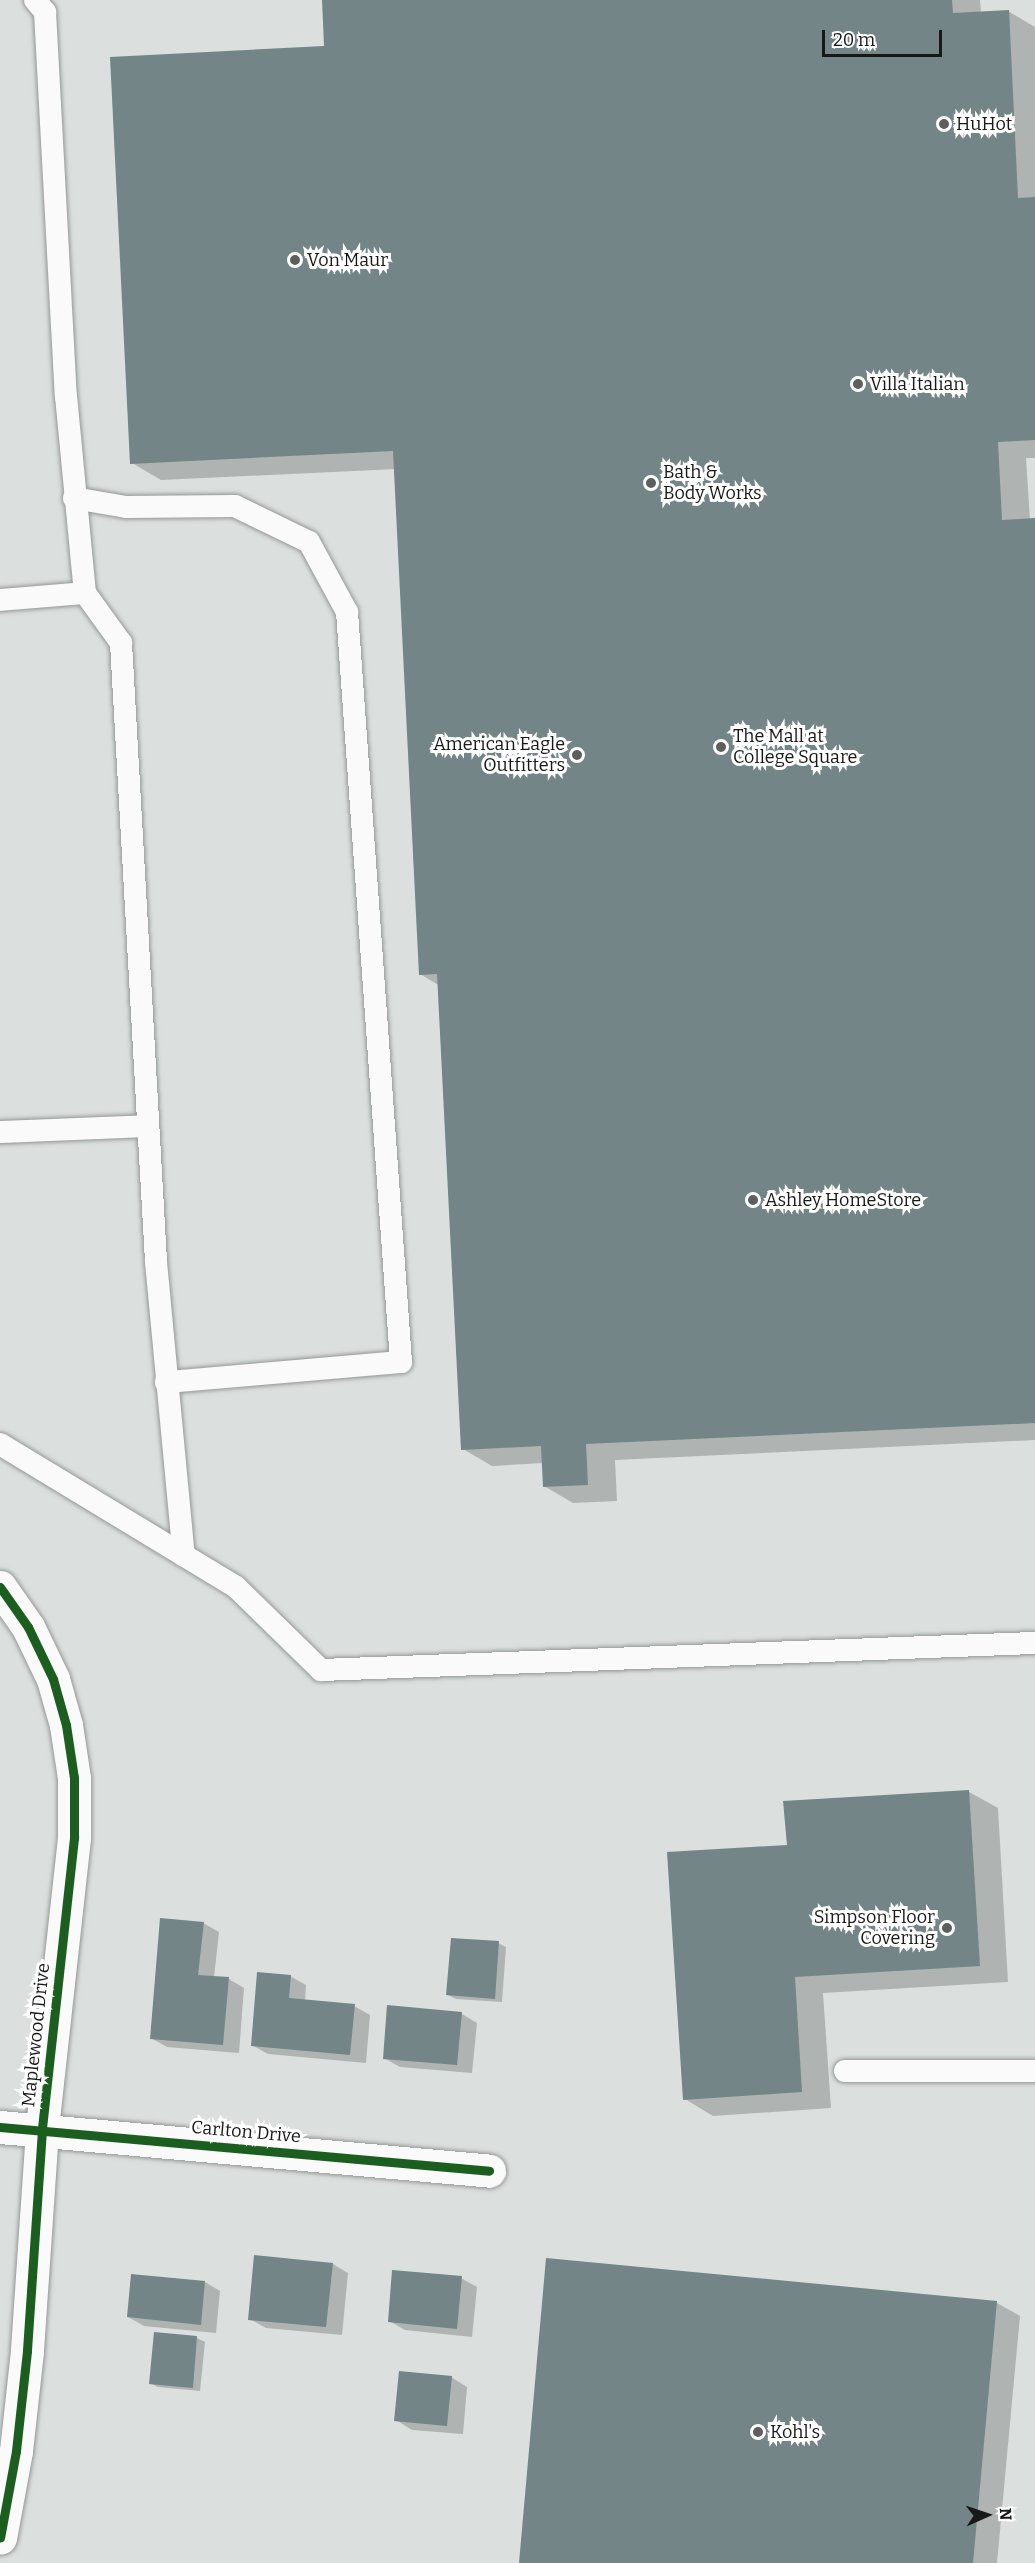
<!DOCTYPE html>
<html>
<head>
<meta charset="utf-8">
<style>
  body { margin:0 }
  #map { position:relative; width:1035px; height:2563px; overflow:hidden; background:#dbe0de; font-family:Bitter,serif }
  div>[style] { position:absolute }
  .shadow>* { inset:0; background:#0003 }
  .building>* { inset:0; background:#738586 }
  .roads { filter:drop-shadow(0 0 2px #959896) drop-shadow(0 0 2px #959896) }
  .lane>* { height:22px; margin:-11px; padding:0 11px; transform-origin:11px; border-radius:11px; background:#fafafa }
  .street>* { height:33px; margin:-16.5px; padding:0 16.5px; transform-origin:16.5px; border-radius:16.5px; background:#fafafa }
  .cycleway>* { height:9px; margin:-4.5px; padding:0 4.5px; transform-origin:4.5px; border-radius:4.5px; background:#1b5e20 }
  .dots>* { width:16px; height:16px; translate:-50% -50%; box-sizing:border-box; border:3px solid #fff; border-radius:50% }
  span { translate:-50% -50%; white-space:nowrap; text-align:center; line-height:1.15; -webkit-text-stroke:6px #fff; paint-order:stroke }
  .poi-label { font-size:18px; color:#171918 }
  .left { translate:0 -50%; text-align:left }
  .right { translate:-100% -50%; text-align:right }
  .street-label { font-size:18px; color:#171918 }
  .north { position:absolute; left:957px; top:2485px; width:60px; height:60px; -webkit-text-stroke:4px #fff; paint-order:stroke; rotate:87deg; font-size:16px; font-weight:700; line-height:24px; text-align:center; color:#171918 }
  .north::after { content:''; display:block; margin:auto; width:21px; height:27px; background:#171918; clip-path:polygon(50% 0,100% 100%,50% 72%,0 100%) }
  .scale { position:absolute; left:822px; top:30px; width:120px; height:27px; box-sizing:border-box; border:3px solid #171918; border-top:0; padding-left:8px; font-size:18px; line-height:21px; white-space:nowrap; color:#171918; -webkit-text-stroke:4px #fff; paint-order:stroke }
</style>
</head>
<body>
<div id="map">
  <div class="shadow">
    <i style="clip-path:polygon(323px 0,980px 0,981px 13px,1008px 11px,1035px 27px,1035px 458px,1026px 458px,1030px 520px,1035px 520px,1035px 1440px,615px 1460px,617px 1501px,573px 1503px,544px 1486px,543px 1463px,492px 1466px,463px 1449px,440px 986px,420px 974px,396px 469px,161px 480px,132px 463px,325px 48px)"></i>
    <i style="clip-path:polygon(969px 1792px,998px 1808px,1008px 1982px,823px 1993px,831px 2108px,713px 2116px,685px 2099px,788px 1846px)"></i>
    <i style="clip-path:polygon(203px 1923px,219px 1932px,214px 1978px,229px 1979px,244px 1988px,239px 2053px,167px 2047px,151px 2038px)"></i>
    <i style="clip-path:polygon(498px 1943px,506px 1947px,502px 2002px,456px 1999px,448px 1995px)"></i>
    <i style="clip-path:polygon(290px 1976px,306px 1985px,305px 2001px,354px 2006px,370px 2015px,366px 2063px,268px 2054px,252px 2045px)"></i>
    <i style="clip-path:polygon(462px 2014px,477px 2023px,472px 2073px,400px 2067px,384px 2058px)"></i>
    <i style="clip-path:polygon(333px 2264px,348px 2273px,342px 2335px,266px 2328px,250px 2319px)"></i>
    <i style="clip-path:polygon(461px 2278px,477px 2287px,472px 2337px,405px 2330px,389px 2321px)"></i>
    <i style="clip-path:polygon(205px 2282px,220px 2291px,216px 2333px,144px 2326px,128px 2317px)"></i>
    <i style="clip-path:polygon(997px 2303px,1020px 2316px,997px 2563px,520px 2563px)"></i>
    <i style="clip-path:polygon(155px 2334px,197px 2338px,205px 2342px,200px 2391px,158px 2387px,150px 2383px)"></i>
    <i style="clip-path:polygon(451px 2377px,467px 2387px,463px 2434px,412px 2430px,396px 2420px)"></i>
  </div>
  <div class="building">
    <i style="clip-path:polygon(322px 0,952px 0,953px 13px,1009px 10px,1018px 198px,1035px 197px,1035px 440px,998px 442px,1002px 520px,1035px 518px,1035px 1423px,586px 1444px,588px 1485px,543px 1487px,541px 1446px,461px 1450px,437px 974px,419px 975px,393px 451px,130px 464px,110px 57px,324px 46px)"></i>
    <i style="clip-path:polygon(969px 1790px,980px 1966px,795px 1977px,802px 2092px,683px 2100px,667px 1852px,787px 1845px,783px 1801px)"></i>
    <i style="clip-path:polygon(160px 1918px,204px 1922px,198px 1975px,229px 1977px,223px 2045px,150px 2039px)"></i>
    <i style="clip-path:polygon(451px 1938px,499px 1941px,495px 1999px,446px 1995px)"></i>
    <i style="clip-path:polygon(257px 1972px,291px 1975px,289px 1998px,355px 2004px,350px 2055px,251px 2046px)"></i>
    <i style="clip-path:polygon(387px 2005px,462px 2012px,457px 2065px,383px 2059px)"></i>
    <i style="clip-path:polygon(254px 2255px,333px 2263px,326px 2327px,248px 2320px)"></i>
    <i style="clip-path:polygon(546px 2258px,997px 2301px,973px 2563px,519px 2563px)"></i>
    <i style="clip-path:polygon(392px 2270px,462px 2276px,457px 2329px,388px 2322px)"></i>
    <i style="clip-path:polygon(131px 2274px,205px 2281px,201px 2325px,127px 2317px)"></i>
    <i style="clip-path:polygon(154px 2332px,197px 2336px,193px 2388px,149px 2384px)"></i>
    <i style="clip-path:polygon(399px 2371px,452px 2376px,447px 2426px,394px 2421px)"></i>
  </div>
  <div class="roads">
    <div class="lane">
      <i style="left:35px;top:0;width:16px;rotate:50deg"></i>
      <i style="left:45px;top:12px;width:385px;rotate:86.9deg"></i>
      <i style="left:66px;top:396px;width:198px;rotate:84.5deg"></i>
      <i style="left:85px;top:593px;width:62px;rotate:54.2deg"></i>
      <i style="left:121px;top:643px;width:620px;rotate:86.76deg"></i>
      <i style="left:156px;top:1262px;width:295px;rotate:84.6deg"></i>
      <i style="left:74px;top:498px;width:53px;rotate:9.8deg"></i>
      <i style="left:126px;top:507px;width:109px;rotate:-0.5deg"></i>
      <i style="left:235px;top:506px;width:82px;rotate:25.9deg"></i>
      <i style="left:309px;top:542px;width:80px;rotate:61.5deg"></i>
      <i style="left:347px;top:612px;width:752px;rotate:85.88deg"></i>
      <i style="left:401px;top:1362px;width:236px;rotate:175.1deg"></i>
      <i style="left:0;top:600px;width:85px;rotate:-4.7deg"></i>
      <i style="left:0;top:1132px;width:148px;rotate:-2.3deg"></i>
      <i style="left:0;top:1444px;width:276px;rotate:31.2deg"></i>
      <i style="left:236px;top:1587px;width:119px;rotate:44.3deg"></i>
      <i style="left:321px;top:1670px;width:715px;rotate:-2.17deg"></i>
      <i style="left:845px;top:2071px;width:190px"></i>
    </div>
    <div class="street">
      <i style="left:0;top:1587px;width:49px;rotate:55deg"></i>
      <i style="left:28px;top:1627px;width:58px;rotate:64.3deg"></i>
      <i style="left:53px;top:1679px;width:48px;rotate:74.2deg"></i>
      <i style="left:66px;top:1725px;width:54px;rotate:81.4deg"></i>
      <i style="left:74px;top:1778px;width:60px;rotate:90deg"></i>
      <i style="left:74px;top:1838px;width:294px;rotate:96.3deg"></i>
      <i style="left:42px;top:2130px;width:222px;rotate:93.9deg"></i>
      <i style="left:27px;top:2351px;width:101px;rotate:96.3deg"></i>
      <i style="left:16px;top:2451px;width:88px;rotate:100.4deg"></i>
      <i style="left:0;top:2127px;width:491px;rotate:5.1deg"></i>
    </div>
  </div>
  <div class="cycleway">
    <i style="left:0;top:1587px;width:49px;rotate:55deg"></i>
    <i style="left:28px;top:1627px;width:58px;rotate:64.3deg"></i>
    <i style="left:53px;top:1679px;width:48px;rotate:74.2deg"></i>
    <i style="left:66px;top:1725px;width:54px;rotate:81.4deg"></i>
    <i style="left:74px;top:1778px;width:60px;rotate:90deg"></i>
    <i style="left:74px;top:1838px;width:294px;rotate:96.3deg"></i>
    <i style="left:42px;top:2130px;width:222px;rotate:93.9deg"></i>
    <i style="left:27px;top:2351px;width:101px;rotate:96.3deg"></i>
    <i style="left:16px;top:2451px;width:88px;rotate:100.4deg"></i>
    <i style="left:0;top:2127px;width:491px;rotate:5.1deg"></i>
  </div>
  <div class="dots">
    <i style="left:944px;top:124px;background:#5c5f5d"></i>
    <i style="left:295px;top:260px;background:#5c5f5d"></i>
    <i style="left:858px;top:384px;background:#5c5f5d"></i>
    <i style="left:651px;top:483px;background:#5c5f5d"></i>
    <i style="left:721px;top:747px;background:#5c5f5d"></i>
    <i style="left:577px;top:755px;background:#5c5f5d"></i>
    <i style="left:753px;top:1200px;background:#5c5f5d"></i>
    <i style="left:947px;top:1928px;background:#5c5f5d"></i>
    <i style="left:758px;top:2432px;background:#5c5f5d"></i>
  </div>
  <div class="poi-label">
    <span class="left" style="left:956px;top:124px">HuHot</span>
    <span class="left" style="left:307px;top:260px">Von Maur</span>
    <span class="left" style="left:870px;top:384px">Villa Italian</span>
    <span class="left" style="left:663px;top:483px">Bath &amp;<br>Body Works</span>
    <span class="left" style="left:733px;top:747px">The Mall at<br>College Square</span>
    <span class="right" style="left:565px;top:755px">American Eagle<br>Outfitters</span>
    <span class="left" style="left:765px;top:1200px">Ashley HomeStore</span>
    <span class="right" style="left:935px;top:1928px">Simpson Floor<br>Covering</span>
    <span class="left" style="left:770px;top:2432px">Kohl's</span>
  </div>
  <div class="street-label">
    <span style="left:36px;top:2035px;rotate:-84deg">Maplewood Drive</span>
    <span style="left:246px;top:2132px;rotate:5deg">Carlton Drive</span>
  </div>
  <div class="north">N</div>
  <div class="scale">20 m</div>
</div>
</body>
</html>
